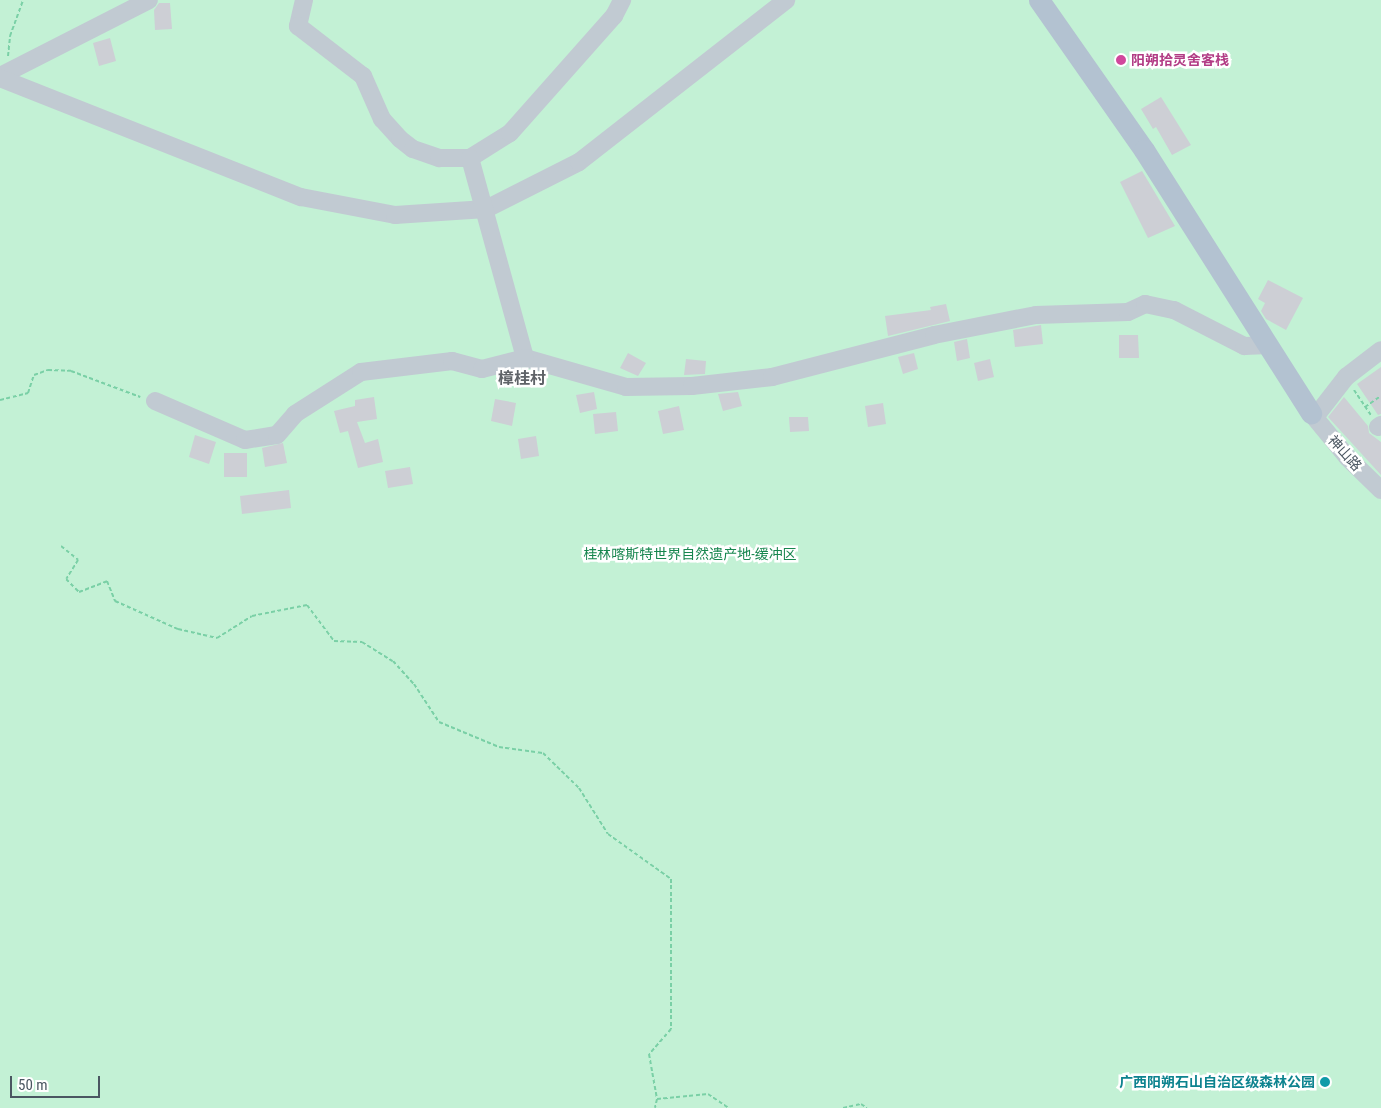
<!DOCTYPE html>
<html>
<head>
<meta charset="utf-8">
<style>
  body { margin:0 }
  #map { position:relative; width:1381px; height:1108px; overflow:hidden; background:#f5f3f3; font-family:"Roboto Condensed","Noto Sans SC",sans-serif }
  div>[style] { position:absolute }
  .green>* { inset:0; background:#c3f1d5 }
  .building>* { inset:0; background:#cdcfd5 }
  .path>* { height:2px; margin-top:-1px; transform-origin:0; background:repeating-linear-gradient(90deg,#7ad0a6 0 4px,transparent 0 6.5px) }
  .minor>* { height:18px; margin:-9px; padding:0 9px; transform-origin:9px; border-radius:9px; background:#c1cad2 }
  .major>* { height:21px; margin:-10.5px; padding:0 10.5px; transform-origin:10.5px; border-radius:10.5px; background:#b3c2d1 }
  .dots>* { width:14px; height:14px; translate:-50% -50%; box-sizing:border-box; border:2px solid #fff; border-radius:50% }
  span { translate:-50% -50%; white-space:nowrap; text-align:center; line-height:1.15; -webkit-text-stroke:5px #fff; paint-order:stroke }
  .hotel-label { font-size:14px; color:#b23c85; font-weight:700 }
  .left { translate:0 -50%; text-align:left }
  .street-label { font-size:14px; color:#4a5661 }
  .park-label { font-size:14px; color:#17864f }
  .culture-label { font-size:14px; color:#0d838f; font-weight:700 }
  .right { translate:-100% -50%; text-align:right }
  .quarter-label { font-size:16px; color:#5f6368; font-weight:700 }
  .scale { position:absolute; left:10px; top:1076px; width:90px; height:22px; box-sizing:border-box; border:2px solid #4a5661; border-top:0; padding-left:6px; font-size:15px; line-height:18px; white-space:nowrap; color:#4a5661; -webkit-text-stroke:4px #fff; paint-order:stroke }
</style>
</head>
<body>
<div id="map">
  <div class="green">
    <i style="clip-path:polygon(0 0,1381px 0,1381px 1108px,0 1108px)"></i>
  </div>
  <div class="building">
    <i style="clip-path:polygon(159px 3px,170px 3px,172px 29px,155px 30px,154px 10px)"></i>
    <i style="clip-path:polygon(110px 38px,116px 61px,99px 66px,93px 43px)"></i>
    <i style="clip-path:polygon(1161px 97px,1191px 145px,1172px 155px,1156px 127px,1153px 129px,1141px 109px)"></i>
    <i style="clip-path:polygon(1142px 171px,1175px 226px,1148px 238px,1120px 182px)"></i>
    <i style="clip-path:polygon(1268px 280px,1303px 298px,1286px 330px,1266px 319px,1261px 311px,1265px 303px,1258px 299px)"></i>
    <i style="clip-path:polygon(946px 304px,950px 321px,888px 336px,885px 316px,931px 310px,930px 307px)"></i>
    <i style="clip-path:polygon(1041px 325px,1043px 344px,1015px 347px,1013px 330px)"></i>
    <i style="clip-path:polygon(1119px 335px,1138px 335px,1139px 358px,1119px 358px)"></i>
    <i style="clip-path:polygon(967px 339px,970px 358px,957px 361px,954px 342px)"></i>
    <i style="clip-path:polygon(628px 353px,646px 363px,638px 376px,620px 368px)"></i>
    <i style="clip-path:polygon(914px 353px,918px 369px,903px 374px,898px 357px)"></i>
    <i style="clip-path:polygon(686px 359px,706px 361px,705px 374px,684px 375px)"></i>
    <i style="clip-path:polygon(990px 359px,994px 377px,978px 381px,974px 363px)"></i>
    <i style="clip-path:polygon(1381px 367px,1381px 414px,1378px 415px,1357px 384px)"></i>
    <i style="clip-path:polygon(594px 392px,597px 409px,580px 413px,576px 395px)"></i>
    <i style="clip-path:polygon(738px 392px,742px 406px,723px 411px,718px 394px)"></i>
    <i style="clip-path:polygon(374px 397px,377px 419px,357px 422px,365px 443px,378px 439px,383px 462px,358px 468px,348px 431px,340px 433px,334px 411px,355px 406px,355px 400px)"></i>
    <i style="clip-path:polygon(1344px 397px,1368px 426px,1369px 433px,1381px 442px,1381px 475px,1328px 417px)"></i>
    <i style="clip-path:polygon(495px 399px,516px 403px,512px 426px,491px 421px)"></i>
    <i style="clip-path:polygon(883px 403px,886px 424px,868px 427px,865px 406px)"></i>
    <i style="clip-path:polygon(679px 406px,684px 430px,663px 434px,658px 411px)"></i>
    <i style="clip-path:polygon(616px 412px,618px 431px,595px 434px,593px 414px)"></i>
    <i style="clip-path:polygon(789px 417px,808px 417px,809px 431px,790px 432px)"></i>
    <i style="clip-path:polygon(195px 435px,216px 442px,209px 464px,189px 457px)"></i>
    <i style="clip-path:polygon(536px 436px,539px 456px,521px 459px,518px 439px)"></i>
    <i style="clip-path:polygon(283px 443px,287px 463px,265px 467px,262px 448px)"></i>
    <i style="clip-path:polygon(224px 453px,247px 453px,247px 477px,224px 477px)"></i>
    <i style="clip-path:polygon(410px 467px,413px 484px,388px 488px,385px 471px)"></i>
    <i style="clip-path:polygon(289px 490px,291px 508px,242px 514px,240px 496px)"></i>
  </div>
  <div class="path">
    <i style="left:8px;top:56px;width:20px;rotate:-84deg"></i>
    <i style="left:10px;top:36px;width:38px;rotate:-70deg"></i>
    <i style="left:1354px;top:390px;width:30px;rotate:56deg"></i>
    <i style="left:0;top:400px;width:29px;rotate:-14deg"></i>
    <i style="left:28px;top:393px;width:19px;rotate:-72deg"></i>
    <i style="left:34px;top:375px;width:15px;rotate:-20deg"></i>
    <i style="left:48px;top:370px;width:23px;rotate:2deg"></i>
    <i style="left:71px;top:371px;width:74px;rotate:20.6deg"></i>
    <i style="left:1365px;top:407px;width:19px;rotate:-35deg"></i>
    <i style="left:61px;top:546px;width:22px;rotate:39deg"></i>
    <i style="left:78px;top:560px;width:22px;rotate:122deg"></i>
    <i style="left:66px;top:579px;width:18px;rotate:45deg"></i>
    <i style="left:79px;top:592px;width:30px;rotate:-21deg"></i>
    <i style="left:107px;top:581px;width:22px;rotate:68deg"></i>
    <i style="left:115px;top:601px;width:69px;rotate:24deg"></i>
    <i style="left:178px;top:629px;width:40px;rotate:13deg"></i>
    <i style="left:217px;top:638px;width:41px;rotate:-32.2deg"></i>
    <i style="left:252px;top:616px;width:56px;rotate:-11.3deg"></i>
    <i style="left:307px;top:605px;width:45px;rotate:53.1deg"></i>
    <i style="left:334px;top:641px;width:28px;rotate:2deg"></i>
    <i style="left:362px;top:642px;width:36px;rotate:32deg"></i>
    <i style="left:393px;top:661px;width:31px;rotate:48deg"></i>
    <i style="left:414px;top:684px;width:45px;rotate:56.7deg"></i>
    <i style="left:439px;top:722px;width:65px;rotate:22.6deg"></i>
    <i style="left:499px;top:747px;width:44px;rotate:7.8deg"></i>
    <i style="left:543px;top:753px;width:50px;rotate:44.2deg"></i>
    <i style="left:579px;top:788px;width:54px;rotate:57.8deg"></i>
    <i style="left:608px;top:834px;width:77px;rotate:35.5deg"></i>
    <i style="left:671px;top:879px;width:150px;rotate:90deg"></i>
    <i style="left:671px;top:1029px;width:33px;rotate:131deg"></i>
    <i style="left:649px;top:1054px;width:46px;rotate:79.9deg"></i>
    <i style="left:657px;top:1099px;width:9px;rotate:103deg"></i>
    <i style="left:657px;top:1099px;width:51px;rotate:-5.6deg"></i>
    <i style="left:708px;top:1094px;width:25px;rotate:34deg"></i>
    <i style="left:843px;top:1108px;width:18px;rotate:-13deg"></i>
    <i style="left:861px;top:1104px;width:7px;rotate:34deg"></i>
  </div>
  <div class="minor">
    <i style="left:304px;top:0;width:27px;rotate:103deg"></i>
    <i style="left:298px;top:26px;width:82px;rotate:37.6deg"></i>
    <i style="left:363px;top:76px;width:47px;rotate:66.2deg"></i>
    <i style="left:382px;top:119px;width:27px;rotate:48deg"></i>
    <i style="left:400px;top:139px;width:16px;rotate:38deg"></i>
    <i style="left:413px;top:149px;width:28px;rotate:19deg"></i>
    <i style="left:439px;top:158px;width:31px"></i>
    <i style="left:470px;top:158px;width:47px;rotate:-32deg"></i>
    <i style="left:510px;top:133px;width:157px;rotate:-48.4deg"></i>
    <i style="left:614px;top:16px;width:18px;rotate:-63deg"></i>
    <i style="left:0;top:76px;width:167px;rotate:-27deg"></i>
    <i style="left:0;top:78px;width:324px;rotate:21.6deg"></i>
    <i style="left:301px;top:197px;width:96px;rotate:10.8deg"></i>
    <i style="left:395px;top:215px;width:91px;rotate:-3.8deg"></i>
    <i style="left:486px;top:209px;width:104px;rotate:-26.8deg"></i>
    <i style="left:579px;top:162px;width:263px;rotate:-38deg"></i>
    <i style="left:470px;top:158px;width:207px;rotate:74.6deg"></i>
    <i style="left:525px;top:358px;width:105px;rotate:16deg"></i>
    <i style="left:626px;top:387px;width:66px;rotate:-0.9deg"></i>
    <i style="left:692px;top:386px;width:81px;rotate:-6.4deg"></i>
    <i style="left:772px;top:377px;width:167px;rotate:-14.5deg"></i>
    <i style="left:934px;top:335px;width:104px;rotate:-11.1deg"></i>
    <i style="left:1036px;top:315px;width:92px;rotate:-1.9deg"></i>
    <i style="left:1128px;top:312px;width:19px;rotate:-25deg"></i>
    <i style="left:1145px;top:304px;width:30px;rotate:12deg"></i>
    <i style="left:1174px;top:310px;width:79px;rotate:27.2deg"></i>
    <i style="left:1244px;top:346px;width:25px;rotate:-2deg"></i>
    <i style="left:155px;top:401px;width:98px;rotate:23.4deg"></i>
    <i style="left:245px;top:440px;width:32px;rotate:-9deg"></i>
    <i style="left:277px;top:435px;width:28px;rotate:-49deg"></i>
    <i style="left:295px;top:414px;width:78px;rotate:-32.5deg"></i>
    <i style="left:361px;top:372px;width:92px;rotate:-6.9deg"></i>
    <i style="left:452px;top:361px;width:31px;rotate:15deg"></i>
    <i style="left:482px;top:369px;width:44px;rotate:-14.3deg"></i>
    <i style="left:1311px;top:413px;width:58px;rotate:50.6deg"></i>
    <i style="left:1348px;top:458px;width:46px;rotate:44.1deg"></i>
    <i style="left:1315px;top:417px;width:51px;rotate:-52.2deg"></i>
    <i style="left:1346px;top:377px;width:44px;rotate:-37.6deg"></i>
    <i style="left:1378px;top:427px;width:4px;rotate:-34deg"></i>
  </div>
  <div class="major">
    <i style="left:1039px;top:0;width:183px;rotate:55deg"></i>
    <i style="left:1144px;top:150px;width:312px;rotate:57.6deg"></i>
  </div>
  <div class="dots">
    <i style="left:1121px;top:60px;background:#d1479c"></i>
    <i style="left:1325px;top:1082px;background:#0f9aa8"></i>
  </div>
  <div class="hotel-label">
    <span class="left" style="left:1131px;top:60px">阳朔拾灵舍客栈</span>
  </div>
  <div class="street-label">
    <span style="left:1345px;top:453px;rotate:48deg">神山路</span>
  </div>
  <div class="park-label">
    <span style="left:690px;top:554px">桂林喀斯特世界自然遗产地-缓冲区</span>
  </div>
  <div class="culture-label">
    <span class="right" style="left:1315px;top:1082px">广西阳朔石山自治区级森林公园</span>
  </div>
  <div class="quarter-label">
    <span style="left:522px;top:379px">樟桂村</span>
  </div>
  <div class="scale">50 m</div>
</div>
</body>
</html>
